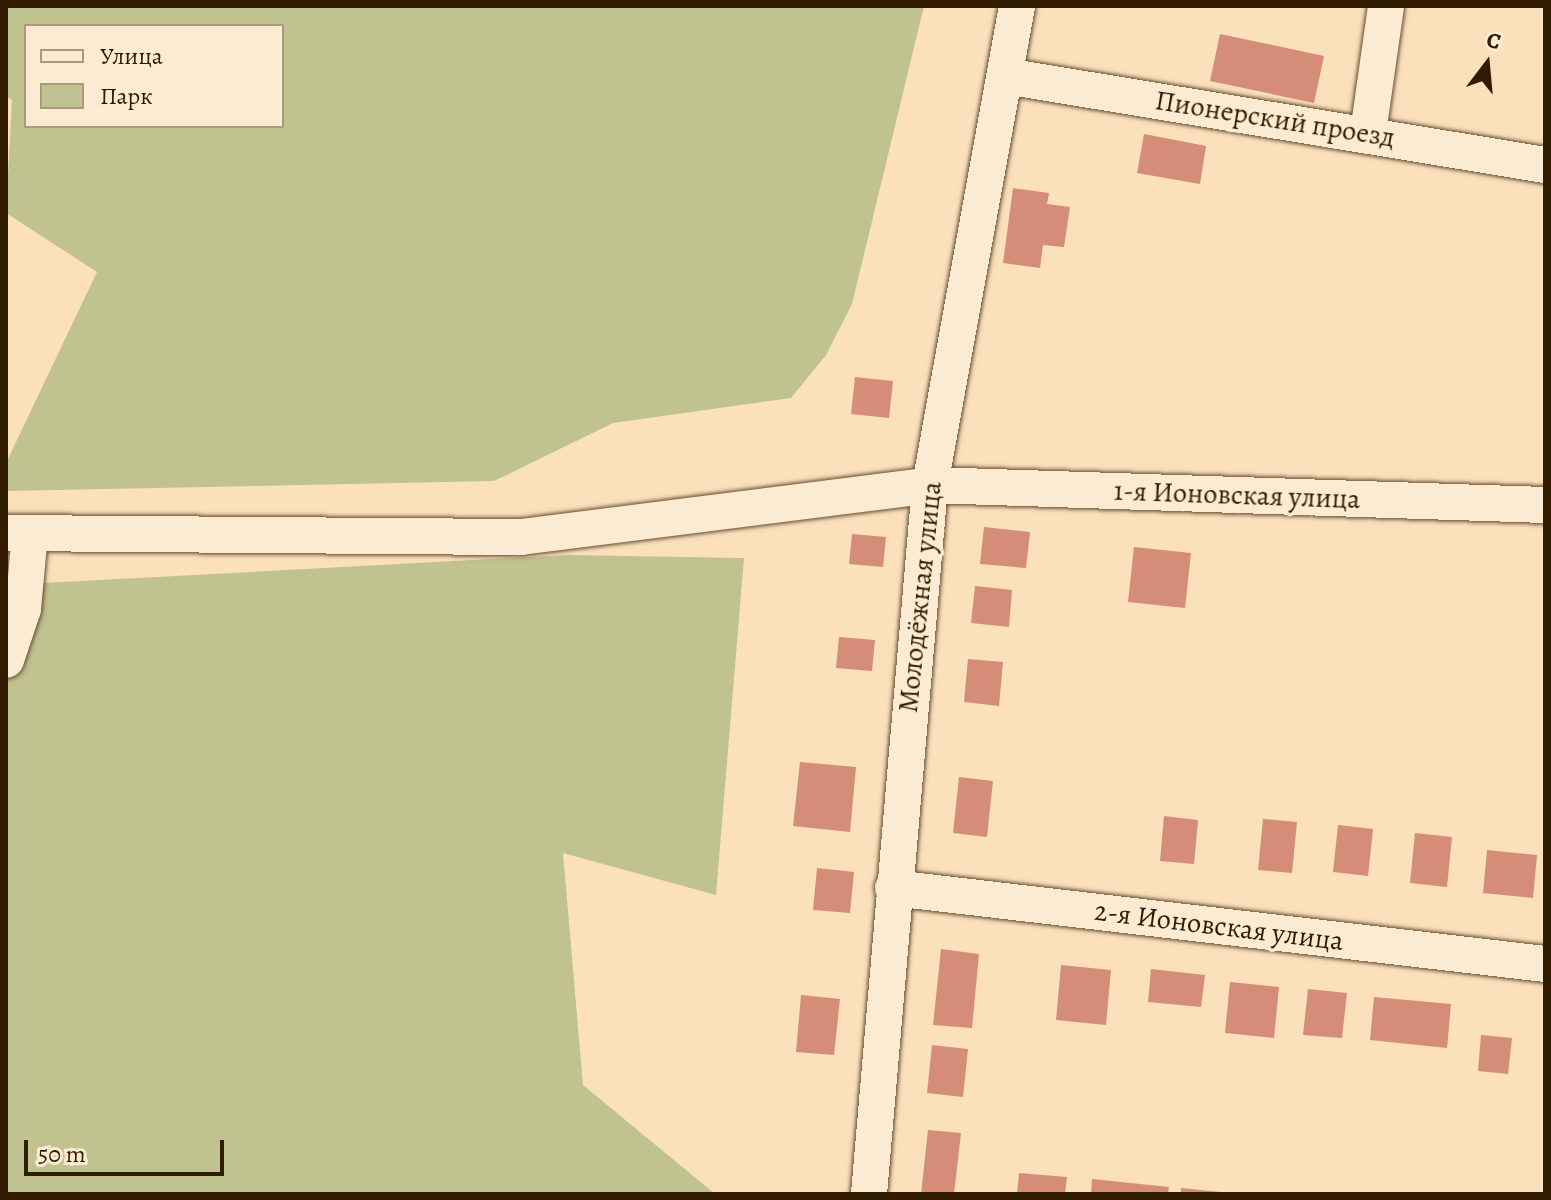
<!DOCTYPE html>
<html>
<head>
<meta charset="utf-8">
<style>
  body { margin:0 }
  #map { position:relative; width:1551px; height:1200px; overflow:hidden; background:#fbe0bc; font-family:Alegreya,serif }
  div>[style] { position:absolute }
  .green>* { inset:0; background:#c0c28f }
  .building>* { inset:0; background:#d58c79 }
  .roads { filter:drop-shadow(0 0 2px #644d2f) drop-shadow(0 0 2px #644d2f) }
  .minor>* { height:36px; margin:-18px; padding:0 18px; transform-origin:18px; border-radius:18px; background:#fcebd3 }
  span { translate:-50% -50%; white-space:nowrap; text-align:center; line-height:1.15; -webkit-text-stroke:7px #fcebd3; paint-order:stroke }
  .street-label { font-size:28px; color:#311c00 }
  .frame { position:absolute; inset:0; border:8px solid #311c00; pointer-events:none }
  .legend { position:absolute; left:24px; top:24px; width:260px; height:104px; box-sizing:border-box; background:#fcebd3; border:2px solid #ab987f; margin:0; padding:10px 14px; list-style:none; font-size:24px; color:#311c00 }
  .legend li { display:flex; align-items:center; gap:16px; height:40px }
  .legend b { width:40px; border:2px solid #ab987f }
  .north { position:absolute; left:1447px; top:24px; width:80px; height:80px; -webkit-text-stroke:6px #fcebd3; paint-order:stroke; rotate:16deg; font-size:22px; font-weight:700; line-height:32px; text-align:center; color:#311c00 }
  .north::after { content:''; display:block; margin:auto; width:28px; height:36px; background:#311c00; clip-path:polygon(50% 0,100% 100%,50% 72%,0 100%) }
  .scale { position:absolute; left:24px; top:1140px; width:200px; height:36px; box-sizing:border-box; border:4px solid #311c00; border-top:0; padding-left:10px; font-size:24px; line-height:28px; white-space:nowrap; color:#311c00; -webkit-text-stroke:6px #fcebd3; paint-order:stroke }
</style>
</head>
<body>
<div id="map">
  <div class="green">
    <i style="clip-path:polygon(evenodd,6px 6px,924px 6px,852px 304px,826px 355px,791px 398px,613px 423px,494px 481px,6px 491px,6px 463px,97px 272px,6px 213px,12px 100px,6px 96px,6px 6px,26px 26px,282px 26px,282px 126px,26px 126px,26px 26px)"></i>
    <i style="clip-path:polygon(568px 555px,744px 558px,716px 895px,563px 853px,583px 1085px,715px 1194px,6px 1194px,6px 585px)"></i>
  </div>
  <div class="building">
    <i style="clip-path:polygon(1220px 34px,1324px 56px,1314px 103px,1210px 81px)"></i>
    <i style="clip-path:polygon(1144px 134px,1206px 146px,1200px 184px,1137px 173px)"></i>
    <i style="clip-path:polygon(1013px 188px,1049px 193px,1047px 204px,1070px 207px,1064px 247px,1043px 245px,1040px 268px,1003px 263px)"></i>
    <i style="clip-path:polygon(855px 377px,893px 381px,889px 418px,851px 414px)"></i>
    <i style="clip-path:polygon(984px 527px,1030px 532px,1026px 568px,980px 564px)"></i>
    <i style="clip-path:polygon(852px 534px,886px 537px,883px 567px,849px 564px)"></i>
    <i style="clip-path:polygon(1134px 547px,1191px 553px,1185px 608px,1128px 602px)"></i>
    <i style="clip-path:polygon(975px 586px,1012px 590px,1009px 627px,971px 623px)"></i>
    <i style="clip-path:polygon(839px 637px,875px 640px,872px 671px,836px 668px)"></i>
    <i style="clip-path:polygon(968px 659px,1003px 662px,999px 706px,964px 702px)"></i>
    <i style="clip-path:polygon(800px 762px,856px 767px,850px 832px,793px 826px)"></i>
    <i style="clip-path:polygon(959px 777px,993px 781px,987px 837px,953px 833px)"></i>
    <i style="clip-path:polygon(1164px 816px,1198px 820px,1194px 864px,1160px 861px)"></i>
    <i style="clip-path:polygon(1263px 819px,1297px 822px,1292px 873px,1258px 870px)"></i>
    <i style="clip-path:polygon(1338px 825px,1373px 829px,1368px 876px,1333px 872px)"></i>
    <i style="clip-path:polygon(1415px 833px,1452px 837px,1447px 887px,1410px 883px)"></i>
    <i style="clip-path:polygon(1487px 850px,1537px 855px,1533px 898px,1483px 893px)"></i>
    <i style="clip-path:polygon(817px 868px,854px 872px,850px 913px,813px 910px)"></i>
    <i style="clip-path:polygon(941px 949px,979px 954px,972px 1028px,933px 1025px)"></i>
    <i style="clip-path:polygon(1061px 965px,1111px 970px,1106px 1025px,1056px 1020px)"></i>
    <i style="clip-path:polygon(1151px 969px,1205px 975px,1201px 1007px,1148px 1002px)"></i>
    <i style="clip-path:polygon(1230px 982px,1279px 987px,1274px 1038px,1225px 1033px)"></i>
    <i style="clip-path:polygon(1308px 989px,1347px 993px,1342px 1038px,1303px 1035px)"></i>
    <i style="clip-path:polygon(801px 995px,840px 999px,834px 1055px,796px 1052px)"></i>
    <i style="clip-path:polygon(1374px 997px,1451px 1004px,1447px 1048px,1370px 1040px)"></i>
    <i style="clip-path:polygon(1481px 1035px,1512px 1038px,1508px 1074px,1478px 1071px)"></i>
    <i style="clip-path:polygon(932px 1045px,968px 1049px,963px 1097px,927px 1093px)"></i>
    <i style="clip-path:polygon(928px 1130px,961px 1133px,954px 1194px,921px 1194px)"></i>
    <i style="clip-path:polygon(1019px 1173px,1067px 1177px,1065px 1194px,1017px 1194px)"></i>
    <i style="clip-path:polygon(1092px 1179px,1169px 1187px,1168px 1194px,1091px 1194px)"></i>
    <i style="clip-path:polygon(1181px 1188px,1221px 1192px,1221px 1194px,1181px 1194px)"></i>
  </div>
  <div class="roads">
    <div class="minor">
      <i style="left:1005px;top:76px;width:547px;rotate:9.36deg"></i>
      <i style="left:1368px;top:133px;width:128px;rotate:-81.9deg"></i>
      <i style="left:6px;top:533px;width:515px;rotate:0.45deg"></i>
      <i style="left:521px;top:537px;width:412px;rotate:-7.2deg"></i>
      <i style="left:930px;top:485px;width:615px;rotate:1.86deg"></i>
      <i style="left:6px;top:660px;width:54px;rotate:-71.6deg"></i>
      <i style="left:23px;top:609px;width:76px;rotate:-84.7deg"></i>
      <i style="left:893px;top:888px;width:656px;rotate:6.65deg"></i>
      <i style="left:869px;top:1194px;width:712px;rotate:-85.08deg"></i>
      <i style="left:930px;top:485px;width:487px;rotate:-79.7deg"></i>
    </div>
  </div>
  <div class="street-label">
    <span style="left:1275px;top:119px;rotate:9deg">Пионерский проезд</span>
    <span style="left:1237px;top:495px;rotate:2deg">1-я Ионовская улица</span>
    <span style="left:920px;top:597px;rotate:-84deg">Молодёжная улица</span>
    <span style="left:1219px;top:926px;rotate:7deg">2-я Ионовская улица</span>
  </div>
  <div class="frame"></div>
  <ul class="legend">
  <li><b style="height:10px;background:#fcebd3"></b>Улица</li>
  <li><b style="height:22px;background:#c0c28f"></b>Парк</li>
  </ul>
  <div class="north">С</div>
  <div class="scale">50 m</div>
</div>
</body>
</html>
